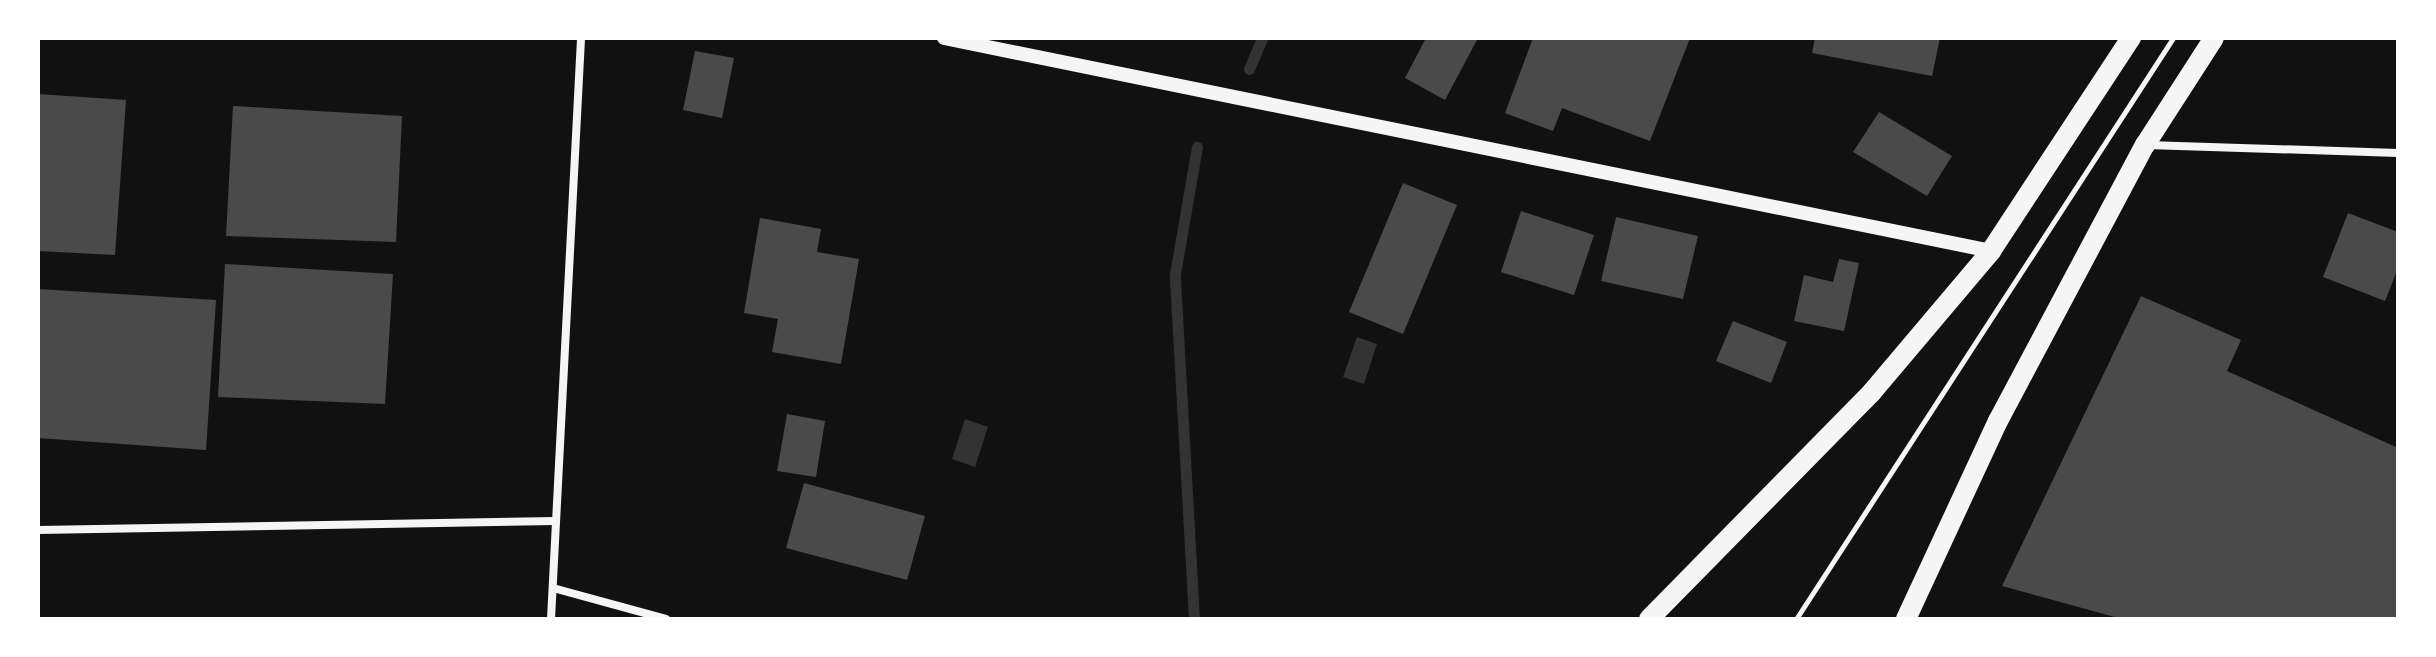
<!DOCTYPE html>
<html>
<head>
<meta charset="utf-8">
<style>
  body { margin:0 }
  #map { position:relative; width:2436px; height:657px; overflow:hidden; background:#111; font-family:Barlow,sans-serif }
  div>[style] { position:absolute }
  .water>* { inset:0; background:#333 }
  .stream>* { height:11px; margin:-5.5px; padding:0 5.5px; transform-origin:5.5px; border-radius:5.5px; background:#333 }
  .building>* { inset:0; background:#4a4a4a }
  .path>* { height:5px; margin:-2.5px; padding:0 2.5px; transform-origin:2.5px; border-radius:2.5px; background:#f5f5f5 }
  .minor>* { height:8px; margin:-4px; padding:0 4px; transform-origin:4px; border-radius:4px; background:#f5f5f5 }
  .tertiary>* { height:14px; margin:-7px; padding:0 7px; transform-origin:7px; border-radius:7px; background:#f5f5f5 }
  .primary>* { height:20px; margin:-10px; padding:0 10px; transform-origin:10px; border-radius:10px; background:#f5f5f5 }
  span { translate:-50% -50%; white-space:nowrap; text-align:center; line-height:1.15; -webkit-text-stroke:7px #fff; paint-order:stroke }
  .frame { position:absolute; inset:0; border:40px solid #fff; pointer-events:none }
</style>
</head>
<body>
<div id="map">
  <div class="water">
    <i style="clip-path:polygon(1357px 337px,1377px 344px,1364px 384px,1343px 377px)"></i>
    <i style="clip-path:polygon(965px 419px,988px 427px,975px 467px,952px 459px)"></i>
  </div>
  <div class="stream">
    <i style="left:1249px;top:69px;width:34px;rotate:-67deg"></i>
    <i style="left:1194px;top:619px;width:346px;rotate:-93.2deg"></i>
    <i style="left:1175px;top:274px;width:129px;rotate:-80.2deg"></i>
  </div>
  <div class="building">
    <i style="clip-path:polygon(1426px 38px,1478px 38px,1445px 100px,1405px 78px)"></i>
    <i style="clip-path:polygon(1533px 38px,1690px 38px,1650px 141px,1562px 108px,1553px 131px,1505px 113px)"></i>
    <i style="clip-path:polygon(1815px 38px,1940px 38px,1932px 76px,1812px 53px)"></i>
    <i style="clip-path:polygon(695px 51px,734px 58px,722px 118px,683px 110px)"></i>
    <i style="clip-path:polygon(38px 94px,126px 100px,115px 255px,38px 251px)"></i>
    <i style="clip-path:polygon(233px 106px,402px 116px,396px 242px,226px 236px)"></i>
    <i style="clip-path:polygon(1879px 112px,1952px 156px,1927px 196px,1853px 152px)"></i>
    <i style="clip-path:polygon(1403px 183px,1457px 205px,1403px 334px,1349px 312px)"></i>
    <i style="clip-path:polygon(1521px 211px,1594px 235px,1574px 295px,1501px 272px)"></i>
    <i style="clip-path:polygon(2348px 213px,2398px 232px,2398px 268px,2385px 301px,2323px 277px)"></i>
    <i style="clip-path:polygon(1616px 217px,1698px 236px,1683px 299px,1601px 281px)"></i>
    <i style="clip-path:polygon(760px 218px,821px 229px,817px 252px,859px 259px,841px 364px,772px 352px,778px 319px,744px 313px)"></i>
    <i style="clip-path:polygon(1839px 259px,1859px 263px,1844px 331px,1794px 321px,1804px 275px,1833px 282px)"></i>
    <i style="clip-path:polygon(225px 264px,393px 274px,385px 404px,218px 397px)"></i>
    <i style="clip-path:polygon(38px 289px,216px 300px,206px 450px,38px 438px)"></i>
    <i style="clip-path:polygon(2141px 296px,2241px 340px,2227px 371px,2398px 448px,2398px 619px,2122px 619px,2002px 586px)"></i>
    <i style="clip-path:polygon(1733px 321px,1787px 342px,1771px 383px,1716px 361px)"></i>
    <i style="clip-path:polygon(787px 414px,825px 421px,816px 477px,777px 471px)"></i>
    <i style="clip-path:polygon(804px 483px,925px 516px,907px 580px,786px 548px)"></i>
  </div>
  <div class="path">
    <i style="left:1796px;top:619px;width:693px;rotate:-57.02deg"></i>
  </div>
  <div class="minor">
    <i style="left:2147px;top:145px;width:251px;rotate:1.8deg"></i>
    <i style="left:38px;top:530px;width:518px;rotate:-1deg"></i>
    <i style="left:553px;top:588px;width:117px;rotate:15.3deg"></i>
    <i style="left:551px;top:619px;width:582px;rotate:-87.04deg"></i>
  </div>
  <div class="tertiary">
    <i style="left:944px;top:38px;width:1068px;rotate:11.5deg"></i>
  </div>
  <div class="primary">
    <i style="left:1649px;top:619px;width:318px;rotate:-45.5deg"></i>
    <i style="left:1872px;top:392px;width:185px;rotate:-49.8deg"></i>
    <i style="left:1991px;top:251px;width:255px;rotate:-56.7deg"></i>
    <i style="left:1906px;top:619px;width:218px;rotate:-65.1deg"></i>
    <i style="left:1998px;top:421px;width:313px;rotate:-62deg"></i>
    <i style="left:2145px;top:145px;width:127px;rotate:-57.2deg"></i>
  </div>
  <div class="frame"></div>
</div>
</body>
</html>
